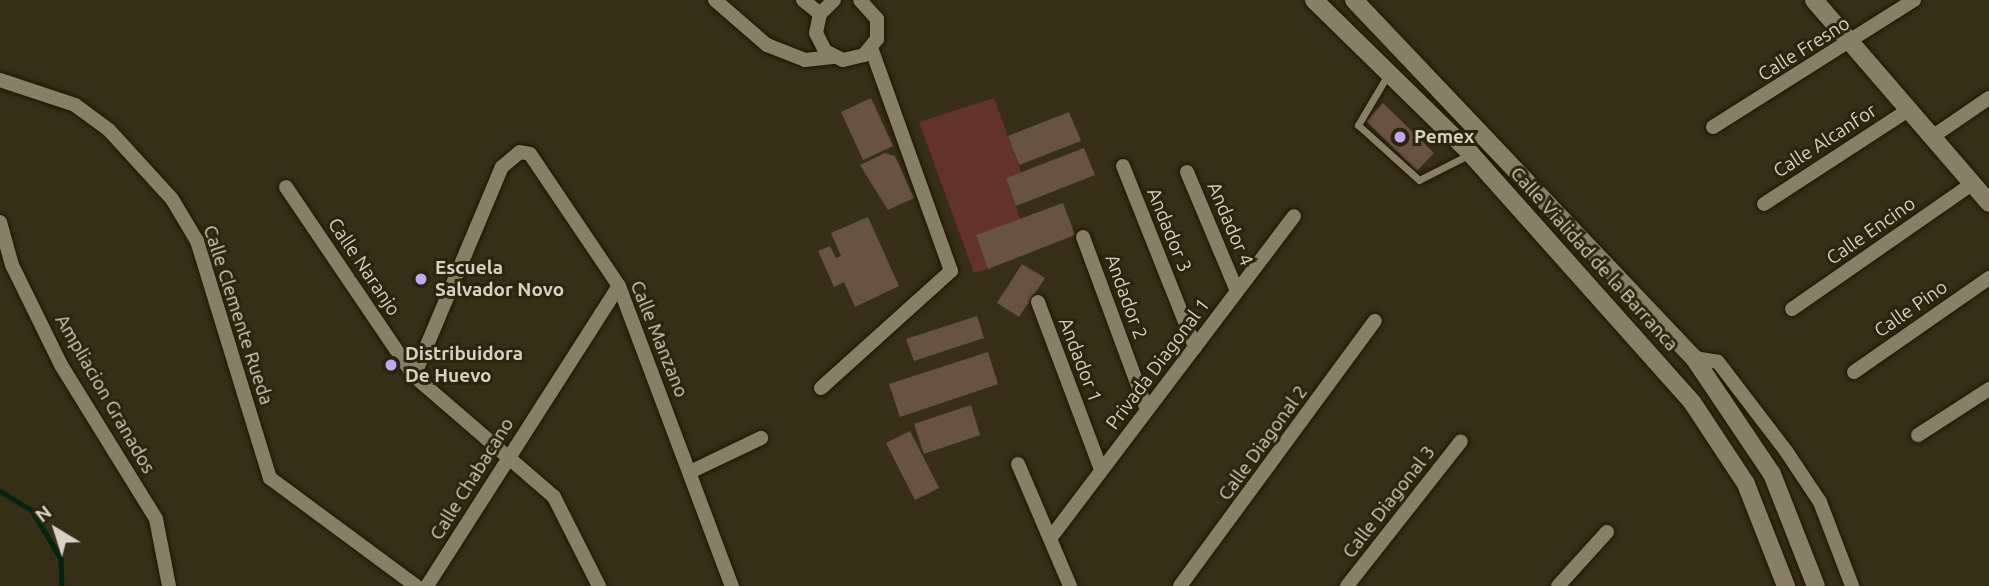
<!DOCTYPE html>
<html>
<head>
<meta charset="utf-8">
<style>
  body { margin:0 }
  #map { position:relative; width:1989px; height:586px; overflow:hidden; background:#362e17; font-family:Ubuntu,sans-serif }
  div>[style] { position:absolute }
  .green>* { inset:0; background:#63322b }
  .stream>* { height:4.5px; margin:-2.25px; padding:0 2.25px; transform-origin:2.25px; border-radius:2.25px; background:#022510 }
  .building>* { inset:0; background:#685342 }
  .roads { filter:drop-shadow(0 0 2px #1d1601) drop-shadow(0 0 2px #1d1601) }
  .service>* { height:7px; margin:-3.5px; padding:0 3.5px; transform-origin:3.5px; border-radius:3.5px; background:#887f66 }
  .minor>* { height:14px; margin:-7px; padding:0 7px; transform-origin:7px; border-radius:7px; background:#887f66 }
  .secondary>* { height:18px; margin:-9px; padding:0 9px; transform-origin:9px; border-radius:9px; background:#887f66 }
  .dots>* { width:19px; height:19px; translate:-50% -50%; box-sizing:border-box; border:4px solid #2c240d; border-radius:50% }
  span { translate:-50% -50%; white-space:nowrap; text-align:center; line-height:1.15; -webkit-text-stroke:6px #2c240d; paint-order:stroke }
  .street-label { font-size:19px; color:#d6d1c4 }
  .poi-label { font-size:19px; color:#d6d1c4; font-weight:700 }
  .left { translate:0 -50%; text-align:left }
  .north { position:absolute; left:21px; top:495px; width:70px; height:70px; -webkit-text-stroke:5px #2c240d; paint-order:stroke; rotate:322deg; font-size:19px; font-weight:700; line-height:28px; text-align:center; color:#d6d1c4 }
  .north::after { content:''; display:block; margin:auto; width:24px; height:32px; background:#d6d1c4; clip-path:polygon(50% 0,100% 100%,50% 72%,0 100%) }
</style>
</head>
<body>
<div id="map">
  <div class="green">
    <i style="clip-path:polygon(994px 98px,1021px 172px,1006px 178px,1021px 221px,976px 235px,988px 269px,974px 273px,919px 122px)"></i>
  </div>
  <div class="stream">
    <i style="left:0;top:491px;width:37px;rotate:31deg"></i>
    <i style="left:32px;top:510px;width:57px;rotate:59.4deg"></i>
    <i style="left:61px;top:559px;width:27px;rotate:88deg"></i>
  </div>
  <div class="building">
    <i style="clip-path:polygon(871px 98px,893px 146px,863px 160px,841px 112px)"></i>
    <i style="clip-path:polygon(1383px 103px,1434px 153px,1417px 171px,1366px 121px)"></i>
    <i style="clip-path:polygon(1069px 112px,1081px 141px,1019px 165px,1008px 136px)"></i>
    <i style="clip-path:polygon(1084px 148px,1095px 175px,1016px 206px,1006px 178px)"></i>
    <i style="clip-path:polygon(885px 153px,895px 156px,914px 198px,888px 210px,860px 165px)"></i>
    <i style="clip-path:polygon(1063px 203px,1075px 235px,988px 269px,976px 235px)"></i>
    <i style="clip-path:polygon(868px 217px,899px 286px,855px 307px,844px 282px,834px 287px,818px 251px,830px 246px,836px 258px,841px 256px,831px 233px)"></i>
    <i style="clip-path:polygon(1022px 264px,1045px 278px,1019px 317px,997px 303px)"></i>
    <i style="clip-path:polygon(977px 316px,984px 338px,914px 361px,906px 339px)"></i>
    <i style="clip-path:polygon(988px 352px,998px 384px,900px 417px,889px 384px)"></i>
    <i style="clip-path:polygon(971px 405px,980px 435px,924px 454px,914px 424px)"></i>
    <i style="clip-path:polygon(910px 431px,939px 488px,915px 500px,886px 443px)"></i>
  </div>
  <div class="roads">
    <div class="service">
      <i style="left:1387px;top:76px;width:57px;rotate:120.6deg"></i>
      <i style="left:1358px;top:125px;width:82px;rotate:42deg"></i>
      <i style="left:1419px;top:180px;width:55px;rotate:-27deg"></i>
    </div>
    <div class="minor">
      <i style="left:715px;top:0;width:69px;rotate:40.9deg"></i>
      <i style="left:767px;top:45px;width:41px;rotate:21.5deg"></i>
      <i style="left:805px;top:60px;width:28px;rotate:-6deg"></i>
      <i style="left:803px;top:0;width:22px;rotate:39deg"></i>
      <i style="left:834px;top:0;width:20px;rotate:135deg"></i>
      <i style="left:820px;top:14px;width:19px;rotate:102deg"></i>
      <i style="left:816px;top:33px;width:20px;rotate:63deg"></i>
      <i style="left:825px;top:51px;width:20px;rotate:27deg"></i>
      <i style="left:843px;top:60px;width:22px;rotate:-13deg"></i>
      <i style="left:864px;top:55px;width:21px;rotate:-51deg"></i>
      <i style="left:877px;top:39px;width:20px;rotate:-90deg"></i>
      <i style="left:877px;top:19px;width:25px;rotate:-132deg"></i>
      <i style="left:0;top:80px;width:79px;rotate:18.4deg"></i>
      <i style="left:75px;top:105px;width:42px;rotate:36.3deg"></i>
      <i style="left:109px;top:130px;width:93px;rotate:47.6deg"></i>
      <i style="left:172px;top:199px;width:49px;rotate:59.2deg"></i>
      <i style="left:197px;top:241px;width:248px;rotate:72.9deg"></i>
      <i style="left:270px;top:478px;width:182px;rotate:36.5deg"></i>
      <i style="left:1713px;top:127px;width:238px;rotate:-32.3deg"></i>
      <i style="left:1932px;top:137px;width:69px;rotate:-34.4deg"></i>
      <i style="left:1123px;top:166px;width:195px;rotate:68.3deg"></i>
      <i style="left:1187px;top:172px;width:129px;rotate:67.2deg"></i>
      <i style="left:286px;top:187px;width:228px;rotate:55.9deg"></i>
      <i style="left:414px;top:376px;width:185px;rotate:40.8deg"></i>
      <i style="left:554px;top:497px;width:100px;rotate:63.2deg"></i>
      <i style="left:1764px;top:204px;width:172px;rotate:-33.1deg"></i>
      <i style="left:0;top:222px;width:45px;rotate:74.4deg"></i>
      <i style="left:12px;top:265px;width:111px;rotate:63.9deg"></i>
      <i style="left:61px;top:365px;width:181px;rotate:58.3deg"></i>
      <i style="left:156px;top:519px;width:68px;rotate:79deg"></i>
      <i style="left:1083px;top:237px;width:184px;rotate:69.7deg"></i>
      <i style="left:1038px;top:302px;width:179px;rotate:69.4deg"></i>
      <i style="left:1792px;top:309px;width:219px;rotate:-34.8deg"></i>
      <i style="left:1694px;top:358px;width:24px;rotate:9deg"></i>
      <i style="left:1718px;top:362px;width:112px;rotate:52.6deg"></i>
      <i style="left:1786px;top:451px;width:61px;rotate:56.3deg"></i>
      <i style="left:1820px;top:502px;width:90px;rotate:69.1deg"></i>
      <i style="left:1854px;top:372px;width:165px;rotate:-34.8deg"></i>
      <i style="left:414px;top:376px;width:227px;rotate:-67.2deg"></i>
      <i style="left:502px;top:167px;width:23px;rotate:-40deg"></i>
      <i style="left:520px;top:152px;width:10px;rotate:11deg"></i>
      <i style="left:530px;top:154px;width:159px;rotate:56deg"></i>
      <i style="left:619px;top:286px;width:321px;rotate:69.4deg"></i>
      <i style="left:821px;top:388px;width:175px;rotate:-42deg"></i>
      <i style="left:951px;top:271px;width:237px;rotate:-109.7deg"></i>
      <i style="left:1918px;top:435px;width:85px;rotate:-32.9deg"></i>
      <i style="left:1018px;top:464px;width:133px;rotate:66.9deg"></i>
      <i style="left:690px;top:472px;width:79px;rotate:-25.6deg"></i>
      <i style="left:1052px;top:536px;width:401px;rotate:-52.9deg"></i>
      <i style="left:427px;top:586px;width:356px;rotate:-57.4deg"></i>
      <i style="left:1180px;top:586px;width:329px;rotate:-53.7deg"></i>
      <i style="left:1347px;top:586px;width:184px;rotate:-51.8deg"></i>
      <i style="left:1558px;top:586px;width:73px;rotate:-47.8deg"></i>
    </div>
    <div class="secondary">
      <i style="left:1314px;top:0;width:220px;rotate:44.4deg"></i>
      <i style="left:1471px;top:154px;width:332px;rotate:48.3deg"></i>
      <i style="left:1692px;top:402px;width:98px;rotate:56.6deg"></i>
      <i style="left:1746px;top:484px;width:110px;rotate:68.6deg"></i>
      <i style="left:1354px;top:0;width:494px;rotate:46.5deg"></i>
      <i style="left:1694px;top:358px;width:140px;rotate:56.1deg"></i>
      <i style="left:1772px;top:474px;width:120px;rotate:68.6deg"></i>
      <i style="left:1814px;top:0;width:268px;rotate:49.2deg"></i>
    </div>
  </div>
  <div class="dots">
    <i style="left:1400px;top:137px;background:#bea9f5"></i>
    <i style="left:421px;top:279px;background:#bea9f5"></i>
    <i style="left:391px;top:365px;background:#bea9f5"></i>
  </div>
  <div class="street-label">
    <span style="left:1804px;top:49px;rotate:-32deg">Calle Fresno</span>
    <span style="left:1825px;top:141px;rotate:-33deg">Calle Alcanfor</span>
    <span style="left:1230px;top:224px;rotate:67deg">Andador 4</span>
    <span style="left:1169px;top:230px;rotate:68deg">Andador 3</span>
    <span style="left:1871px;top:231px;rotate:-35deg">Calle Encino</span>
    <span style="left:1594px;top:259px;rotate:48deg">Calle Vialidad de la Barranca</span>
    <span style="left:364px;top:267px;rotate:56deg">Calle Naranjo</span>
    <span style="left:1126px;top:297px;rotate:70deg">Andador 2</span>
    <span style="left:1911px;top:309px;rotate:-35deg">Calle Pino</span>
    <span style="left:238px;top:315px;rotate:72deg">Calle Clemente Rueda</span>
    <span style="left:659px;top:339px;rotate:68deg">Calle Manzano</span>
    <span style="left:1080px;top:360px;rotate:69deg">Andador 1</span>
    <span style="left:1158px;top:364px;rotate:-53deg">Privada Diagonal 1</span>
    <span style="left:105px;top:394px;rotate:60deg">Ampliacion Granados</span>
    <span style="left:1263px;top:443px;rotate:-54deg">Calle Diagonal 2</span>
    <span style="left:472px;top:479px;rotate:-58deg">Calle Chabacano</span>
    <span style="left:1389px;top:502px;rotate:-52deg">Calle Diagonal 3</span>
  </div>
  <div class="poi-label">
    <span class="left" style="left:1414px;top:137px">Pemex</span>
    <span class="left" style="left:435px;top:279px">Escuela<br>Salvador Novo</span>
    <span class="left" style="left:405px;top:365px">Distribuidora<br>De Huevo</span>
  </div>
  <div class="north">N</div>
</div>
</body>
</html>
